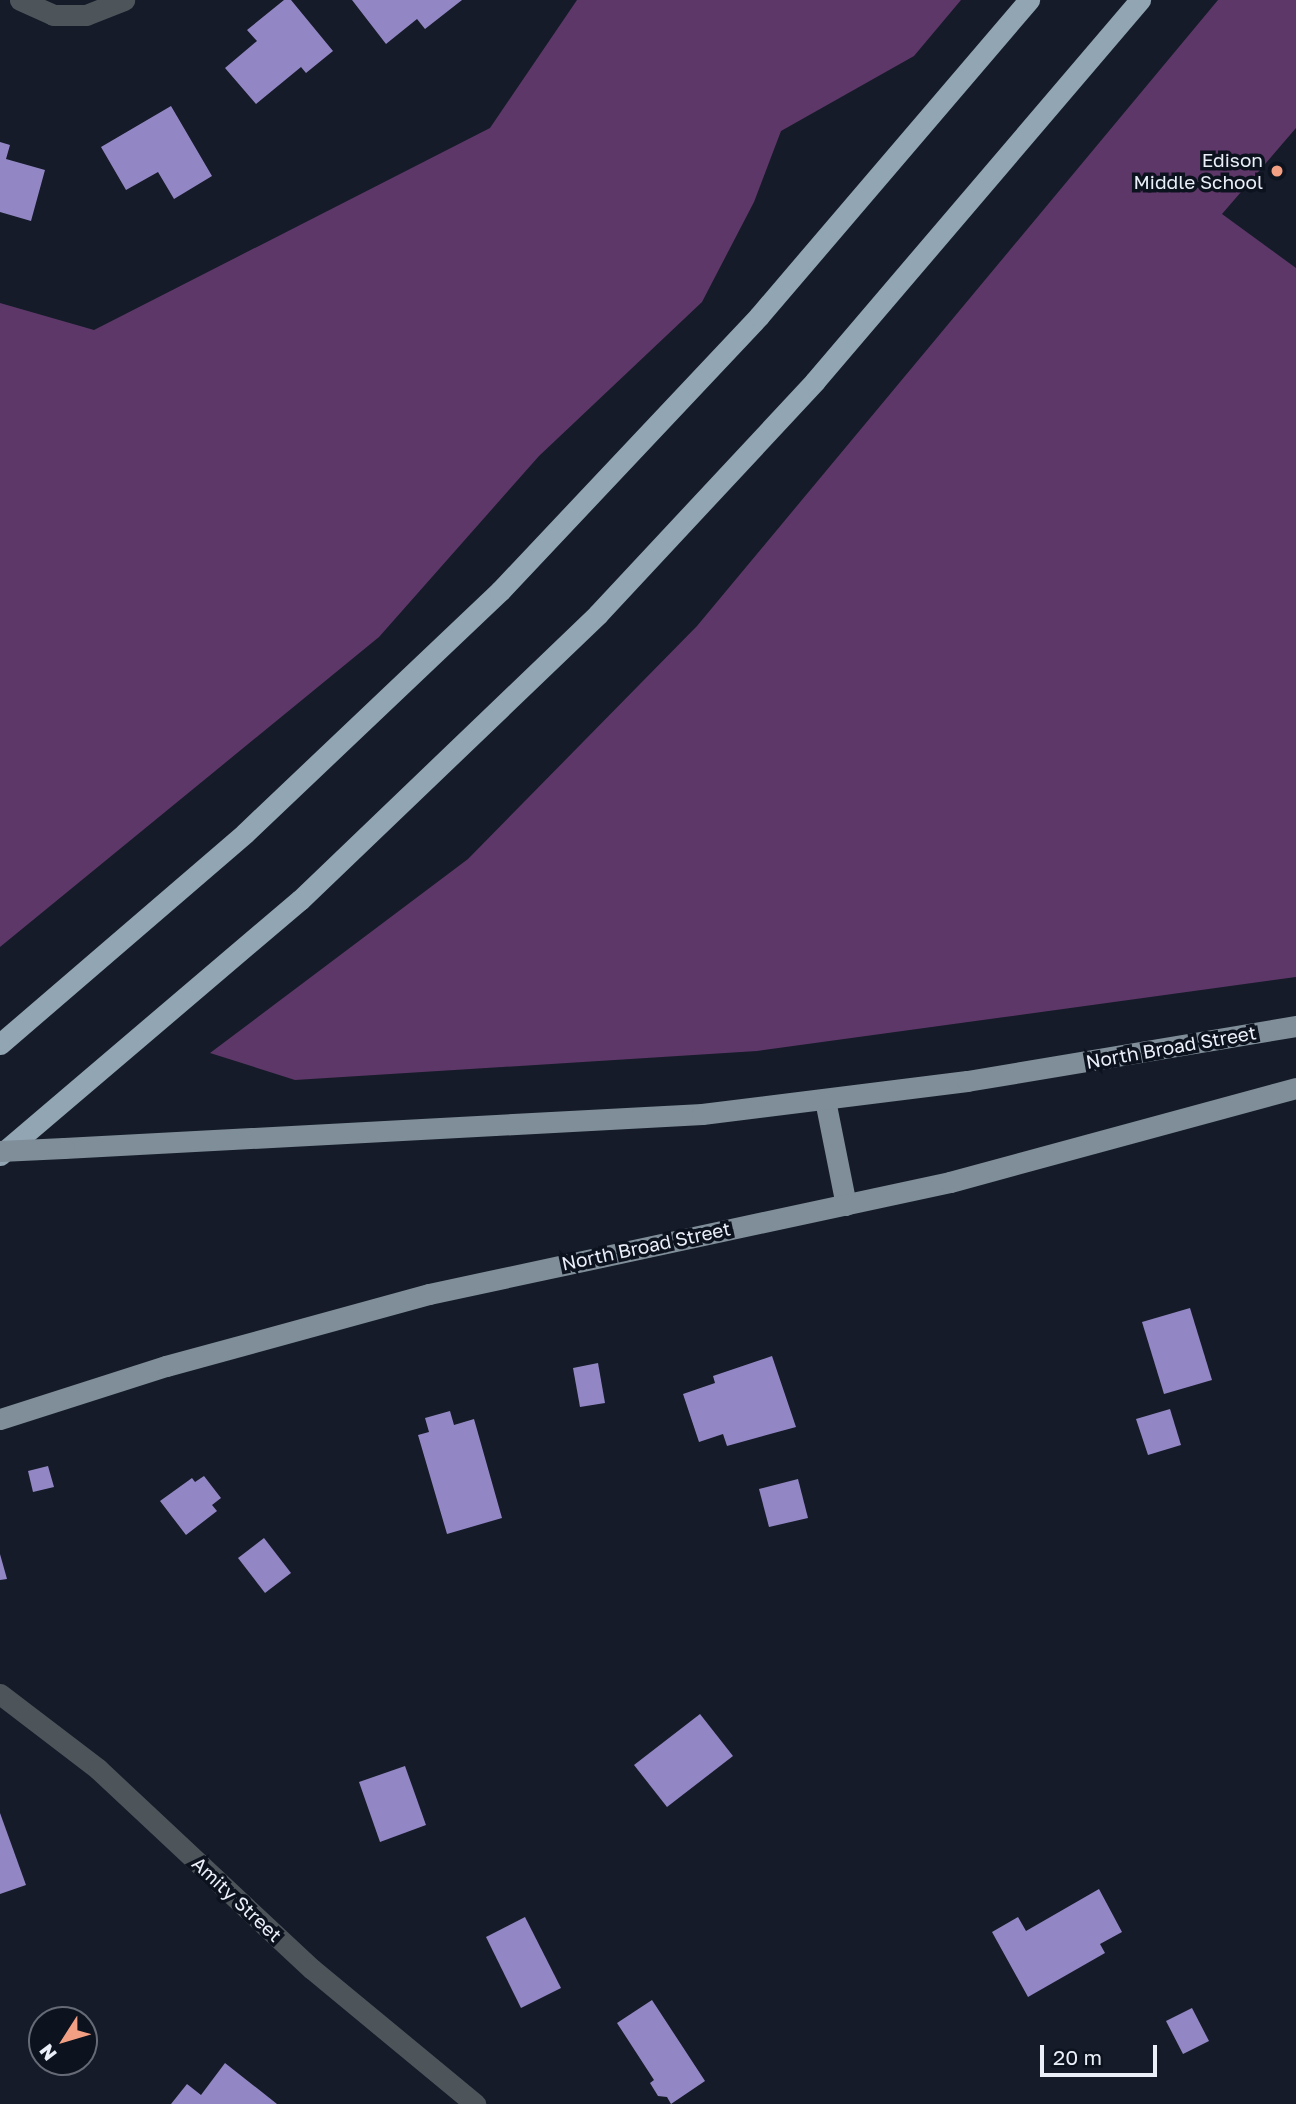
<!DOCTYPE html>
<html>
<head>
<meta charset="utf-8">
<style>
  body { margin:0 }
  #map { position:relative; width:1296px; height:2104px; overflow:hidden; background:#151b29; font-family:"Golos Text",sans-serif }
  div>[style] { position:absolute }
  .forest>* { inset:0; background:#5d3767 }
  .building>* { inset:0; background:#9287c4 }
  .minor>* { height:21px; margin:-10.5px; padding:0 10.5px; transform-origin:10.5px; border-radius:10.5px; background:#4d555a }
  .primary>* { height:21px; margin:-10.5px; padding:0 10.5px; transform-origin:10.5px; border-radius:10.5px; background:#7f8e99 }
  .motorway>* { height:21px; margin:-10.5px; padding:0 10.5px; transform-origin:10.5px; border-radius:10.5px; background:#92a5b2 }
  .primary-bridge>* { height:21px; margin:-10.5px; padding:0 10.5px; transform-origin:10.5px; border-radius:10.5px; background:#7f8e99 }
  .dots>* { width:19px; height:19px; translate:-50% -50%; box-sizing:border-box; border:4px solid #0d121f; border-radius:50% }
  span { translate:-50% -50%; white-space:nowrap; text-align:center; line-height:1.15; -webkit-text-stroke:7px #0d121f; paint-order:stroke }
  .poi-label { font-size:19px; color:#eaeff8 }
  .right { translate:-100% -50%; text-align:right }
  .street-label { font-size:19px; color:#eaeff8 }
  .north { position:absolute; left:28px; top:2006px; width:70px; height:70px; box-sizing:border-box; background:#0d121f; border:2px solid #656a76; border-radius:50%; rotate:233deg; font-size:19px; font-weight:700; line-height:28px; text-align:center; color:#eaeff8 }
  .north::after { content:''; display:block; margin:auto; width:24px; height:32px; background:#f39f84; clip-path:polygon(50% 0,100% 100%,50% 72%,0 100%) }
  .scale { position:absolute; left:1040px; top:2045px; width:117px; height:32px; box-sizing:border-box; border:4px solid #eaeff8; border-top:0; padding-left:9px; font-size:21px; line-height:24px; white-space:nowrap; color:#eaeff8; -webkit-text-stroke:5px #0d121f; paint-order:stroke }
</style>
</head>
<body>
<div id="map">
  <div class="forest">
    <i style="clip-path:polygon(577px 0,961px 0,914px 56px,781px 131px,754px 202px,702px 302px,539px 456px,379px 637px,0 947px,0 303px,94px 330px,490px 128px)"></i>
    <i style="clip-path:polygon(1218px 0,1296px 0,1296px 128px,1222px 214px,1296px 268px,1296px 977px,757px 1051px,295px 1080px,210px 1053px,468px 859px,697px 626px)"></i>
  </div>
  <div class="building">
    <i style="clip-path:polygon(284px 0,291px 0,333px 51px,306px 73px,301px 67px,256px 104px,225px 68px,257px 41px,247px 30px)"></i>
    <i style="clip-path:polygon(352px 0,462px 0,425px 29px,417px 19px,386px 44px)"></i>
    <i style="clip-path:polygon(171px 106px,212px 176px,174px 199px,158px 172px,126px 190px,101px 147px)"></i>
    <i style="clip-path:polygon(0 142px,10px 145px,6px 159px,45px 170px,31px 221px,0 212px)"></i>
    <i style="clip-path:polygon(1190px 1308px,1212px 1380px,1164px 1394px,1142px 1322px)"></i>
    <i style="clip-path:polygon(772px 1356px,796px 1427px,727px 1446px,723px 1434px,699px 1442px,683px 1394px,715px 1383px,713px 1376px)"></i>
    <i style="clip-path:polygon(598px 1363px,605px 1403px,580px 1407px,573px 1368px)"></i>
    <i style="clip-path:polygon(1170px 1409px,1181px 1445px,1148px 1455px,1136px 1419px)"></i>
    <i style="clip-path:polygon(450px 1411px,454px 1425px,474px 1419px,502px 1518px,447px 1534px,418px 1435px,429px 1432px,425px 1418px)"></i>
    <i style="clip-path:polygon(48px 1466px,54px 1487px,33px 1492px,28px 1471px)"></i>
    <i style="clip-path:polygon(204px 1476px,221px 1498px,212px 1505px,217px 1511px,186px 1535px,160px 1501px,192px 1478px,195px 1482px)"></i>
    <i style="clip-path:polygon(798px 1479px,808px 1518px,769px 1527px,759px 1489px)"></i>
    <i style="clip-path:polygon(264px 1538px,291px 1573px,265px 1593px,238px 1558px)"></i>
    <i style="clip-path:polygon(0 1554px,7px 1579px,0 1580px)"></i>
    <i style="clip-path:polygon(700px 1714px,733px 1756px,667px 1807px,634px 1765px)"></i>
    <i style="clip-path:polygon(405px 1766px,426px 1825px,380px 1842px,359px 1782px)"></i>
    <i style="clip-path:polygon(0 1813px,26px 1885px,0 1894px)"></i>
    <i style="clip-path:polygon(1099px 1889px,1122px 1932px,1100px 1944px,1105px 1953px,1028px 1997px,992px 1932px,1018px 1917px,1026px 1931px)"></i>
    <i style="clip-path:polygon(525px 1917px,561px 1988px,521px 2008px,486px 1937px)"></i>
    <i style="clip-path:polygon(652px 2000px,705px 2081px,671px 2104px,667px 2097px,658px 2096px,650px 2083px,654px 2080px,617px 2023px)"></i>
    <i style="clip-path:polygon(1192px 2008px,1209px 2041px,1183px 2054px,1166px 2021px)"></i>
    <i style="clip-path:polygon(225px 2063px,277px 2104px,171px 2104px,187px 2084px,201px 2095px)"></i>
  </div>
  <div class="minor">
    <i style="left:20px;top:0;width:36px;rotate:24deg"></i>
    <i style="left:53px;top:15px;width:33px"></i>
    <i style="left:86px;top:15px;width:41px;rotate:-21.5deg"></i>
    <i style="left:0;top:1694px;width:123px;rotate:37.4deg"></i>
    <i style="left:98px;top:1769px;width:293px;rotate:43.1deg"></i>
    <i style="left:312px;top:1969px;width:212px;rotate:39.6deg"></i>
  </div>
  <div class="primary">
    <i style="left:825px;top:1100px;width:107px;rotate:78.7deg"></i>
    <i style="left:64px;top:1148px;width:639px;rotate:-3.05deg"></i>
    <i style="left:702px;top:1114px;width:267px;rotate:-7.1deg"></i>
    <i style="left:967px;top:1081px;width:334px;rotate:-9.5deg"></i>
    <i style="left:0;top:1419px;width:174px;rotate:-17.7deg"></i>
    <i style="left:166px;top:1366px;width:273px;rotate:-15.3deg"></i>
    <i style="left:429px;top:1294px;width:533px;rotate:-12.13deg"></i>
    <i style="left:950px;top:1182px;width:359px;rotate:-15.2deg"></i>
  </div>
  <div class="motorway">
    <i style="left:0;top:1044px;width:323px;rotate:-40.7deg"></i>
    <i style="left:245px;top:833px;width:352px;rotate:-43.5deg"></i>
    <i style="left:500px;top:591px;width:378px;rotate:-46.7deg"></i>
    <i style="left:759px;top:316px;width:416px;rotate:-49.5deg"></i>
    <i style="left:0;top:1155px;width:394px;rotate:-40.4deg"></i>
    <i style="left:300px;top:900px;width:413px;rotate:-43.8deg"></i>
    <i style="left:598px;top:614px;width:318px;rotate:-47deg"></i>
    <i style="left:815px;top:381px;width:501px;rotate:-49.54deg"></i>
  </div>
  <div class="primary-bridge">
    <i style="left:0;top:1151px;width:64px;rotate:-2.7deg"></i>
  </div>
  <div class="dots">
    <i style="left:1277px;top:171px;background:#f39f84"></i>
  </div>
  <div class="poi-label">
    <span class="right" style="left:1263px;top:171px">Edison<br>Middle School</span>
  </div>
  <div class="street-label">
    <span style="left:1171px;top:1047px;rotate:-10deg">North Broad Street</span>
    <span style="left:646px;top:1246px;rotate:-12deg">North Broad Street</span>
    <span style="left:237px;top:1899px;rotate:43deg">Amity Street</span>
  </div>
  <div class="north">N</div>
  <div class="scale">20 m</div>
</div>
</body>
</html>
